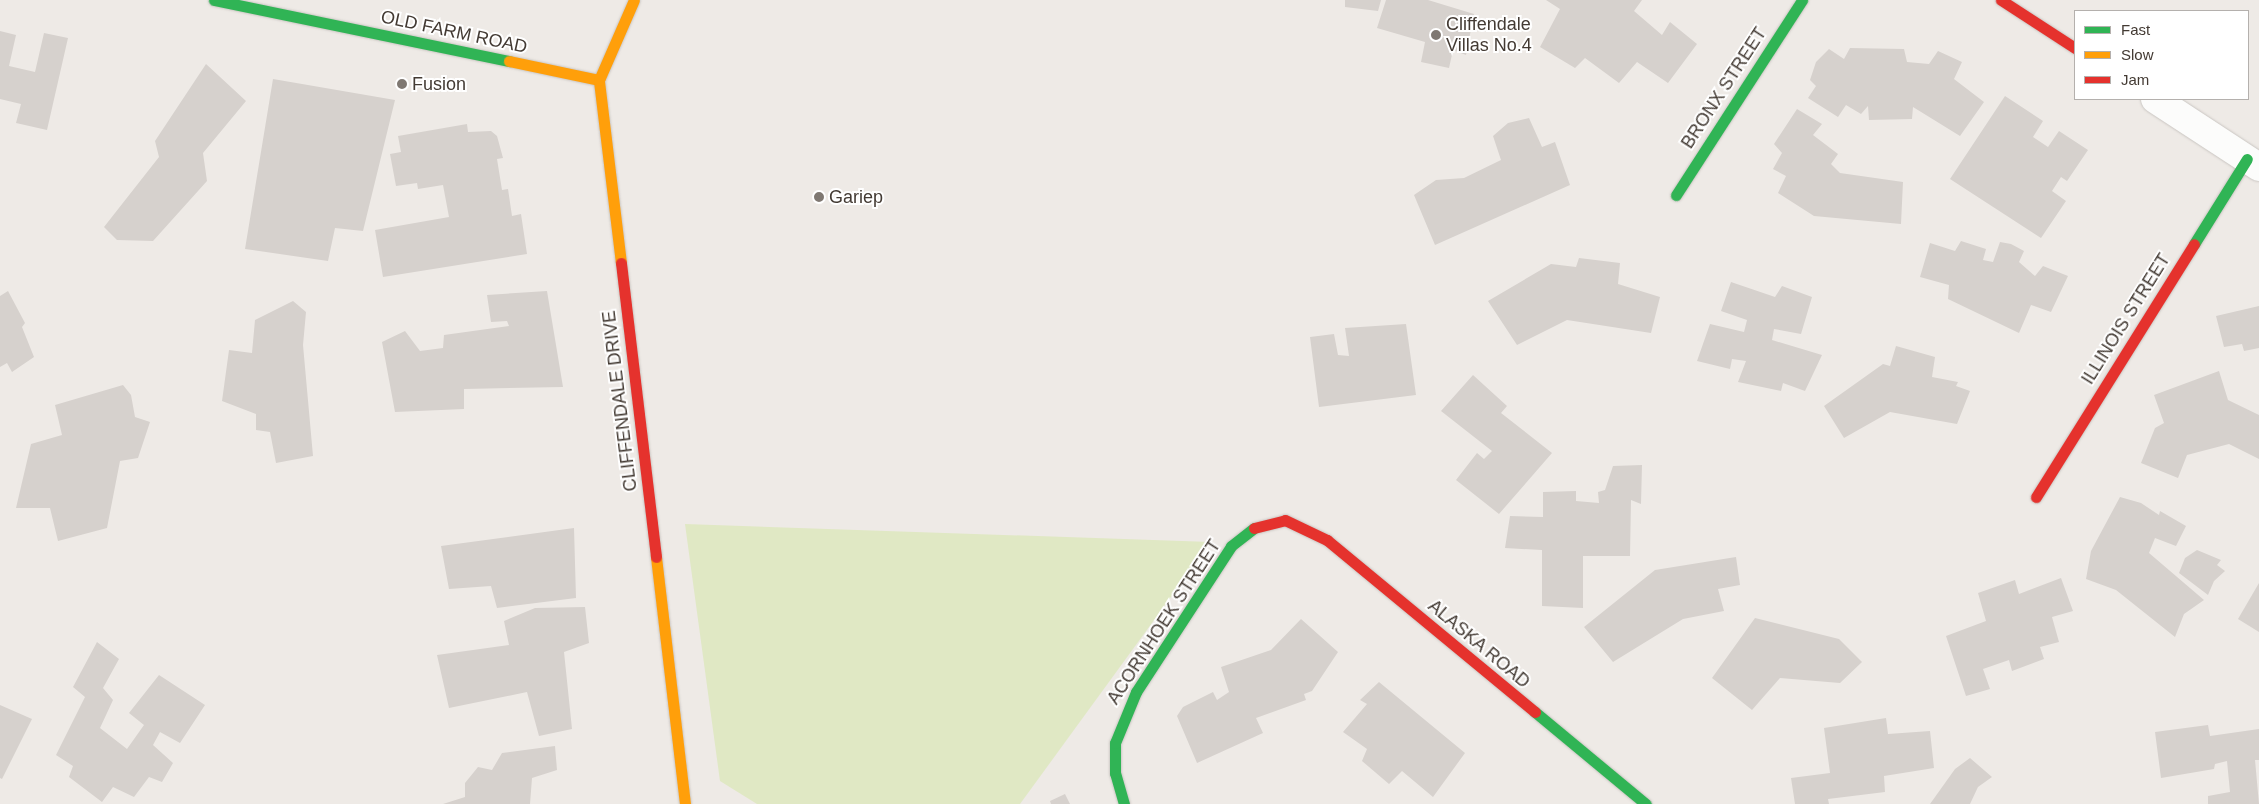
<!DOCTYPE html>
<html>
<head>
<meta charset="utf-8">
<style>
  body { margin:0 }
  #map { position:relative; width:2259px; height:804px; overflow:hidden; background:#eeeae6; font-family:Helvetica,sans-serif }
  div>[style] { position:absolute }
  .green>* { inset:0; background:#e0e8c4 }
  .building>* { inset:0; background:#d6d1cd }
  .roads { filter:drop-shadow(0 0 1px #cac6c2) drop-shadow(0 0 1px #cac6c2) }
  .street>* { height:28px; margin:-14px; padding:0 14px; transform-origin:14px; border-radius:14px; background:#fcfcfb }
  .fast>* { height:11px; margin:-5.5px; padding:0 5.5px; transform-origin:5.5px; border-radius:5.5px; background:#30b455 }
  .slow>* { height:11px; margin:-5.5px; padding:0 5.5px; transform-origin:5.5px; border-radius:5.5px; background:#ff9f0a }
  .jam>* { height:11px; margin:-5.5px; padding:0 5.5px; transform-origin:5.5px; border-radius:5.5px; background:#e5322d }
  .dots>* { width:14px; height:14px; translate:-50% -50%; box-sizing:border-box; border:2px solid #fff; border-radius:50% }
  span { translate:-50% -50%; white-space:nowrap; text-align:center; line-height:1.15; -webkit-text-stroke:4px #fff; paint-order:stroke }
  .poi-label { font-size:18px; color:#433a33 }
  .left { translate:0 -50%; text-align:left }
  .street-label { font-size:18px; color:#433a33 }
  .legend { position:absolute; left:2074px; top:10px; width:175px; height:90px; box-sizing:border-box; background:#fff; border:1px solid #b4b0ad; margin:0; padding:6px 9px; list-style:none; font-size:15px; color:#433a33 }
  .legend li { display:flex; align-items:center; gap:10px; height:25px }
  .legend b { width:25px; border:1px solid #b4b0ad }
</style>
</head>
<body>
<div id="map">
  <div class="green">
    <i style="clip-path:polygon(685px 524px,1211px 542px,1020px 804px,757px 804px,720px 781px)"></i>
  </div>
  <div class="building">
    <i style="clip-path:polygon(1345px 0,1381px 0,1378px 11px,1345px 7px)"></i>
    <i style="clip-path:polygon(1386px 0,1428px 0,1474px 14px,1466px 55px,1453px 50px,1449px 68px,1421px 62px,1425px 42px,1377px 28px)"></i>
    <i style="clip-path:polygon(1546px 0,1642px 0,1634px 11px,1662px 35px,1670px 22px,1697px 44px,1668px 83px,1637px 62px,1619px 83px,1585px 58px,1575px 68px,1540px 47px,1560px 9px)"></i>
    <i style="clip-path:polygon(0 31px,16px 35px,9px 66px,35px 72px,44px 33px,68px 38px,47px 130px,16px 123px,21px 104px,0 99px)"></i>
    <i style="clip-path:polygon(1850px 48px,1904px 49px,1907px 62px,1929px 64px,1938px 51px,1962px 62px,1954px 79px,1984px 102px,1960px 136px,1913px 107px,1912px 119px,1869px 120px,1868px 106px,1861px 114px,1846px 105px,1838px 117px,1808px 98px,1816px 86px,1810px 80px,1816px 62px,1829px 49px,1844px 59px)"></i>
    <i style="clip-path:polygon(206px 64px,246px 101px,203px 153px,207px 181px,153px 241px,117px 240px,104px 227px,159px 157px,155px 141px)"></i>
    <i style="clip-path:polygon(273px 79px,395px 100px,363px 231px,335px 228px,328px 261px,245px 249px)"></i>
    <i style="clip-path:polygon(2005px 96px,2043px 121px,2033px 137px,2048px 147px,2059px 131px,2088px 150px,2067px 181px,2061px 177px,2052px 191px,2066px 201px,2041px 238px,1950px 179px)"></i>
    <i style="clip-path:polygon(1797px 109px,1822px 124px,1813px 135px,1838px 154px,1831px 164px,1840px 173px,1903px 182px,1901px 224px,1814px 216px,1778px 193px,1786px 176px,1773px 169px,1782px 153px,1774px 144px)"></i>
    <i style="clip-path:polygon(1529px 118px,1542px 147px,1555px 142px,1570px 185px,1435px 245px,1414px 195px,1436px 180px,1464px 178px,1501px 160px,1493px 136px,1508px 123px)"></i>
    <i style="clip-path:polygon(467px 124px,468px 132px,491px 131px,497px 136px,503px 158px,497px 159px,502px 190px,508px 189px,512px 216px,521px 214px,527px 254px,383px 277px,375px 230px,449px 217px,443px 185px,418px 189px,417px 183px,396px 186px,390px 154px,401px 152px,398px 136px)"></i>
    <i style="clip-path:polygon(1961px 241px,1986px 249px,1983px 260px,1993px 262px,2000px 242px,2011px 244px,2024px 251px,2019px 262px,2035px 276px,2043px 266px,2068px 276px,2051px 312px,2031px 305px,2019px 333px,1948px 299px,1949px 285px,1920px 277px,1930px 243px,1955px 251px)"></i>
    <i style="clip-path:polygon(1579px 258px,1620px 263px,1618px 284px,1660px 297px,1651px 333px,1567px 320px,1517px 345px,1488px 301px,1551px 264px,1576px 267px)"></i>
    <i style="clip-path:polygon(1731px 282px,1775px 297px,1782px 286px,1812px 297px,1801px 334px,1774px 329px,1772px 340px,1822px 355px,1805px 391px,1783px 383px,1781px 391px,1738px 382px,1746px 361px,1732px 359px,1730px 369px,1697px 361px,1710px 324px,1744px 332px,1747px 320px,1721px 311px)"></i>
    <i style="clip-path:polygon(8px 291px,25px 323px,22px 327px,34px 357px,12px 372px,7px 363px,0 367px,0 296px)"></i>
    <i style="clip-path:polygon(547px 291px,563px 387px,464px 389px,464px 409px,395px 412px,382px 342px,405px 331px,420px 351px,443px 348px,444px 335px,509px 326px,507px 321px,491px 322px,487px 295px)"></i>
    <i style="clip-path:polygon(293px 301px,306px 312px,303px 345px,313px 456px,276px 463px,270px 432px,256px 430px,256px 414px,222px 401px,229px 350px,252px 353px,255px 320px)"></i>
    <i style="clip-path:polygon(2259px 306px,2259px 348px,2244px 351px,2242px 344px,2224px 347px,2216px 316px)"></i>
    <i style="clip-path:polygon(1406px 324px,1416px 395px,1319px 407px,1310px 337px,1334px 334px,1338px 355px,1349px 356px,1345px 328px)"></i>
    <i style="clip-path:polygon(1896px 346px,1935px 357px,1932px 377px,1958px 382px,1956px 386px,1970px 391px,1957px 424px,1890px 412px,1844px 438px,1824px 406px,1883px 364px,1890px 366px)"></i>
    <i style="clip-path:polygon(2219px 371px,2228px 400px,2259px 415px,2259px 459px,2229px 444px,2187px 455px,2178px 478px,2141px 463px,2155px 428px,2164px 423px,2154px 395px)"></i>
    <i style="clip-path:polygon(1473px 375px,1507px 406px,1501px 413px,1552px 453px,1499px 514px,1456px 480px,1477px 453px,1484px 459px,1492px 451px,1441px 411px)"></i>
    <i style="clip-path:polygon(123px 385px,131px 395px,135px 417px,150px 422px,138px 458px,120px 461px,107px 528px,58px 541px,50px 508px,16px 508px,31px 444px,62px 435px,55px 405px)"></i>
    <i style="clip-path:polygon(1642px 465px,1641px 504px,1631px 500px,1630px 556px,1583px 556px,1583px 608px,1542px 606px,1542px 550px,1505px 548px,1510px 516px,1543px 517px,1543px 492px,1576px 491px,1576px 501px,1599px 503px,1598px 492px,1605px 490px,1613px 466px)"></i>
    <i style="clip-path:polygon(2120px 497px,2141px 503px,2159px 515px,2160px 511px,2186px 526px,2176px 546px,2155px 538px,2149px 553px,2204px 600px,2184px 614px,2175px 637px,2116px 590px,2086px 579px,2091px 551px)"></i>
    <i style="clip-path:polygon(574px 528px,576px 598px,497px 608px,491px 586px,449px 589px,441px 546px)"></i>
    <i style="clip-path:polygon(2197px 550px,2221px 560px,2217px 565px,2225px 571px,2214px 581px,2208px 595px,2179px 573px,2185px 558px)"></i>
    <i style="clip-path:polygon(1736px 557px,1740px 585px,1718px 589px,1724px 611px,1683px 619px,1613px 662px,1584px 627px,1655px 570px)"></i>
    <i style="clip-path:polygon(2061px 578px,2073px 611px,2052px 617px,2059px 642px,2040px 647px,2044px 659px,2012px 671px,2009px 660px,1983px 669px,1990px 689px,1966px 696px,1946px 636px,1986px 621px,1978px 593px,2015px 580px,2019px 594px)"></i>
    <i style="clip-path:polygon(2259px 583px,2259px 632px,2238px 619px)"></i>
    <i style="clip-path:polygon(585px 607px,589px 643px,564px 652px,572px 729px,539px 736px,527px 692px,449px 708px,437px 655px,509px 645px,504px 621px,535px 608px)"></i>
    <i style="clip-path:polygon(1755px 618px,1839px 639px,1862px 662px,1840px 683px,1780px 678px,1752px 710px,1712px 678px)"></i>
    <i style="clip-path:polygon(1301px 619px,1338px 652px,1312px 691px,1304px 694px,1306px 700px,1256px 718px,1263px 733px,1197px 763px,1177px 716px,1183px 707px,1213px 692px,1217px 700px,1229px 692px,1221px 667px,1271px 650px)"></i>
    <i style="clip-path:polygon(97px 642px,119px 659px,103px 688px,113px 700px,100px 728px,127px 749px,144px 725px,129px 713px,159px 675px,205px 705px,180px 743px,160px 732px,153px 745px,173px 763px,162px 782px,149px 777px,134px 797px,113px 787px,102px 802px,69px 777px,73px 766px,56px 755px,85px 697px,73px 687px)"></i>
    <i style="clip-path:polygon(1379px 682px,1465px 753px,1433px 797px,1402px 771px,1389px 784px,1362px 761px,1367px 749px,1343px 732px,1367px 704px,1360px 700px)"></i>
    <i style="clip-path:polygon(0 705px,32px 719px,2px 779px,0 778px)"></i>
    <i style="clip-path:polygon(1886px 718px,1888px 734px,1930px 731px,1934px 768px,1884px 776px,1885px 792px,1828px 799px,1829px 804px,1795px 804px,1791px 778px,1830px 773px,1824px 728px)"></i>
    <i style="clip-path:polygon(2208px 725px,2210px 736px,2259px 729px,2259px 760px,2255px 760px,2259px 804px,2208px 804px,2208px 796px,2230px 792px,2227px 761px,2215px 764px,2214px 769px,2161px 778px,2155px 732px)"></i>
    <i style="clip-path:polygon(555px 746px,557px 770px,532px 778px,530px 804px,443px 804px,465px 797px,465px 783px,478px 767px,492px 770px,502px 753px)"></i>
    <i style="clip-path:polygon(1970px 758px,1992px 777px,1978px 787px,1970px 804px,1930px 804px,1955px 769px)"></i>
    <i style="clip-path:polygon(1065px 794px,1070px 804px,1051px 804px,1050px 801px)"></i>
  </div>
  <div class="roads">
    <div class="street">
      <i style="left:2155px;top:99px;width:124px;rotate:33.2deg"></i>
    </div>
    <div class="fast">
      <i style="left:214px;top:0;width:301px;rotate:11.7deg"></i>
      <i style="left:1676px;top:195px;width:232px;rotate:-57.1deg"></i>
      <i style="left:2194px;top:244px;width:100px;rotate:-58.1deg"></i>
      <i style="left:1535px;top:712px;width:144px;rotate:39.7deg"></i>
      <i style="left:1124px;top:804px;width:32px;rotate:-106deg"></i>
      <i style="left:1115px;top:773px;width:30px;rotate:-90deg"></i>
      <i style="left:1115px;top:743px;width:55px;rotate:-67.6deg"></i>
      <i style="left:1136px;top:692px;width:174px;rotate:-56.9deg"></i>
      <i style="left:1231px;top:546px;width:29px;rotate:-38deg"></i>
    </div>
    <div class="slow">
      <i style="left:509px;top:61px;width:92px;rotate:11.9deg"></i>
      <i style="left:621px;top:263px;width:184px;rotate:-96.9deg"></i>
      <i style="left:599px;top:80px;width:87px;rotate:-66.4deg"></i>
      <i style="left:656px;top:557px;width:249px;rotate:83.3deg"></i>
    </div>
    <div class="jam">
      <i style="left:2001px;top:0;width:88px;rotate:33deg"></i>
      <i style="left:621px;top:263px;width:296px;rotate:83.2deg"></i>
      <i style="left:2036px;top:497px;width:298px;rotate:-58deg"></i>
      <i style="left:1254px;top:528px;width:32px;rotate:-14deg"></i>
      <i style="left:1285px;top:520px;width:47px;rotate:25.5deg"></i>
      <i style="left:1327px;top:540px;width:270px;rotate:39.6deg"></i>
    </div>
  </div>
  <div class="dots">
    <i style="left:1436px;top:35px;background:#7f7872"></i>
    <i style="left:402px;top:84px;background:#7f7872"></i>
    <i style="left:819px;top:197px;background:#7f7872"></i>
  </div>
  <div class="poi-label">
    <span class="left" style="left:1446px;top:35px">Cliffendale<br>Villas No.4</span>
    <span class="left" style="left:412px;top:84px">Fusion</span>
    <span class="left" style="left:829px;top:197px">Gariep</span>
  </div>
  <div class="street-label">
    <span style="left:454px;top:32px;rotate:12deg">OLD FARM ROAD</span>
    <span style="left:1724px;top:88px;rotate:-57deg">BRONX STREET</span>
    <span style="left:2126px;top:319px;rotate:-58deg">ILLINOIS STREET</span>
    <span style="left:620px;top:401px;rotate:-97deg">CLIFFENDALE DRIVE</span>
    <span style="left:1164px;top:622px;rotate:-57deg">ACORNHOEK STREET</span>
    <span style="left:1479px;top:644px;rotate:40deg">ALASKA ROAD</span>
  </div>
  <ul class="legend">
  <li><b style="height:6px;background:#30b455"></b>Fast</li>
  <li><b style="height:6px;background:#ff9f0a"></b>Slow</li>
  <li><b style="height:6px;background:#e5322d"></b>Jam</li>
  </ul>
</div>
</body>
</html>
